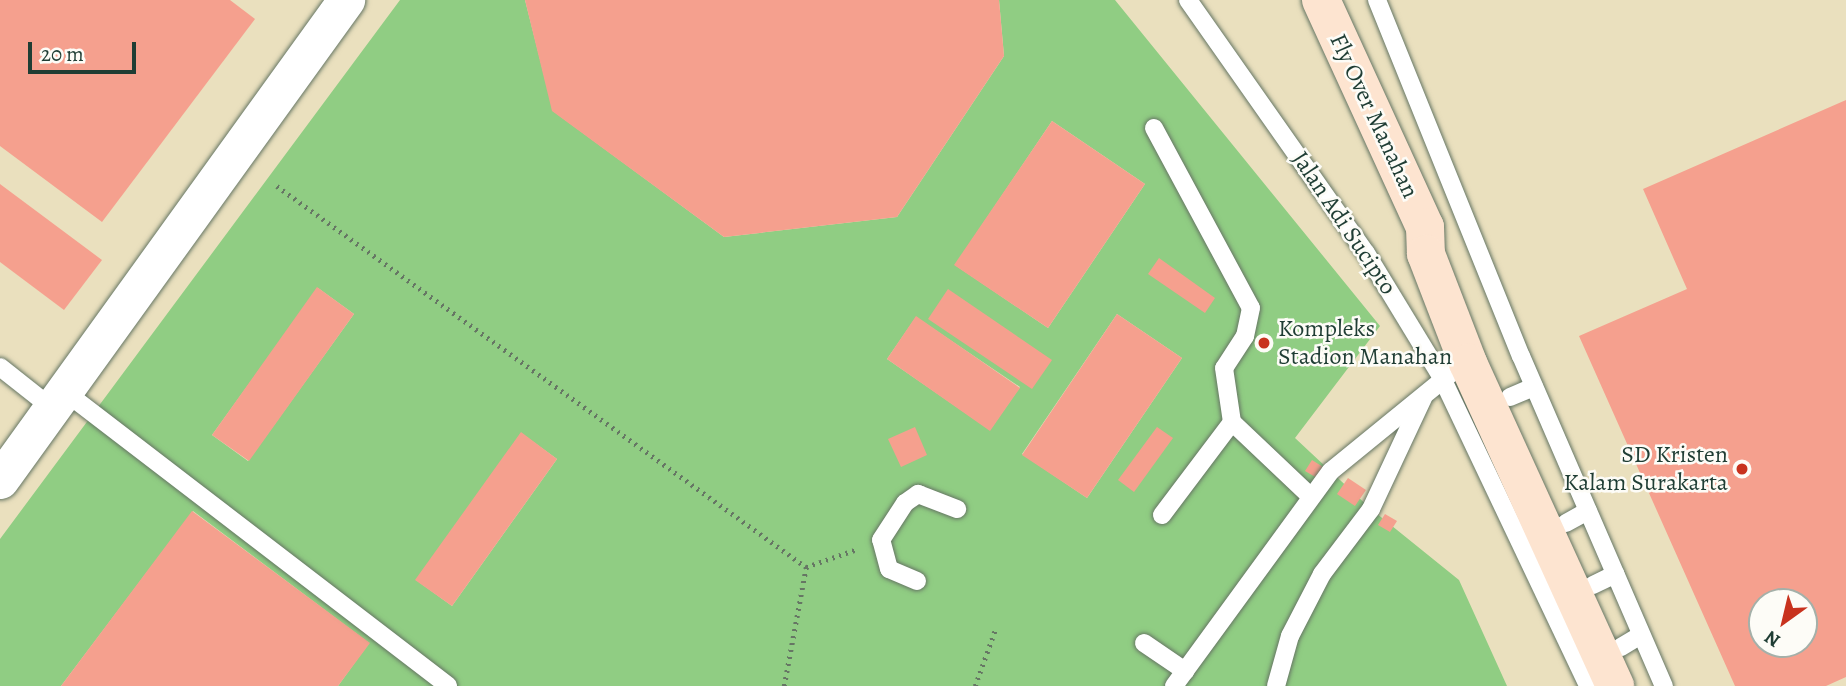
<!DOCTYPE html>
<html>
<head>
<meta charset="utf-8">
<style>
  body { margin:0 }
  #map { position:relative; width:1846px; height:686px; overflow:hidden; background:#eae0be; font-family:Alegreya,serif }
  div>[style] { position:absolute }
  .green>* { inset:0; background:#90cd83 }
  .building>* { inset:0; background:#f5a08e }
  .path>* { height:4.5px; margin-top:-2.25px; transform-origin:0; background:repeating-linear-gradient(90deg,#667664 0 2px,transparent 0 7px) }
  .roads { filter:drop-shadow(0 0 2px #667664) drop-shadow(0 0 2px #667664) }
  .lane>* { height:18px; margin:-9px; padding:0 9px; transform-origin:9px; border-radius:9px; background:#fff }
  .street>* { height:37px; margin:-18.5px; padding:0 18.5px; transform-origin:18.5px; border-radius:18.5px; background:#fff }
  .secondary>* { height:38px; margin:-19px; padding:0 19px; transform-origin:19px; border-radius:19px; background:#fde4d0 }
  .dots>* { width:19px; height:19px; translate:-50% -50%; box-sizing:border-box; border:4px solid #fdfcf7; border-radius:50% }
  span { translate:-50% -50%; white-space:nowrap; text-align:center; line-height:1.15; -webkit-text-stroke:5px #fdfcf7; paint-order:stroke }
  .street-label { font-size:24px; color:#1f3d34 }
  .poi-label { font-size:24px; color:#1f3d34 }
  .left { translate:0 -50%; text-align:left }
  .right { translate:-100% -50%; text-align:right }
  .north { position:absolute; left:1748px; top:588px; width:70px; height:70px; box-sizing:border-box; background:#fdfcf7; border:2px solid #a4b0a9; border-radius:50%; rotate:214deg; font-size:19px; font-weight:700; line-height:28px; text-align:center; color:#1f3d34 }
  .north::after { content:''; display:block; margin:auto; width:24px; height:32px; background:#c8321e; clip-path:polygon(50% 0,100% 100%,50% 72%,0 100%) }
  .scale { position:absolute; left:28px; top:42px; width:108px; height:32px; box-sizing:border-box; border:4px solid #1f3d34; border-top:0; padding-left:9px; font-size:21px; line-height:24px; white-space:nowrap; color:#1f3d34; -webkit-text-stroke:5px #fdfcf7; paint-order:stroke }
</style>
</head>
<body>
<div id="map">
  <div class="green">
    <i style="clip-path:polygon(evenodd,400px 0,525px 0,553px 111px,724px 237px,897px 217px,1004px 56px,999px 0,1115px 0,1380px 326px,1295px 438px,1371px 509px,1459px 580px,1507px 686px,338px 686px,369px 643px,193px 511px,61px 686px,0 686px,0 539px,400px 0,1052px 121px,1145px 184px,1048px 328px,955px 265px,1052px 121px,400px 0,318px 288px,354px 314px,248px 461px,212px 435px,318px 288px,400px 0,1117px 314px,1182px 358px,1087px 498px,1022px 454px,1117px 314px,400px 0,916px 317px,1020px 387px,990px 430px,887px 359px,916px 317px,400px 0,521px 433px,557px 459px,452px 606px,416px 580px,521px 433px)"></i>
  </div>
  <div class="building">
    <i style="clip-path:polygon(0 0,230px 0,255px 19px,102px 222px,0 146px)"></i>
    <i style="clip-path:polygon(525px 0,999px 0,1004px 56px,897px 217px,724px 237px,552px 111px)"></i>
    <i style="clip-path:polygon(evenodd,1846px 100px,1846px 677px,1826px 686px,1735px 686px,1579px 336px,1687px 289px,1643px 189px,1846px 100px,1762px 602px,1804px 602px,1804px 644px,1762px 644px,1762px 602px)"></i>
    <i style="clip-path:polygon(1052px 121px,1145px 184px,1048px 328px,954px 265px)"></i>
    <i style="clip-path:polygon(0 184px,102px 260px,64px 310px,0 262px)"></i>
    <i style="clip-path:polygon(1159px 258px,1215px 298px,1205px 313px,1148px 274px)"></i>
    <i style="clip-path:polygon(317px 287px,354px 314px,249px 461px,212px 435px)"></i>
    <i style="clip-path:polygon(948px 289px,1052px 360px,1032px 389px,928px 319px)"></i>
    <i style="clip-path:polygon(1117px 314px,1182px 358px,1087px 498px,1022px 455px)"></i>
    <i style="clip-path:polygon(916px 316px,1020px 388px,990px 431px,887px 359px)"></i>
    <i style="clip-path:polygon(915px 427px,927px 455px,901px 467px,888px 439px)"></i>
    <i style="clip-path:polygon(1157px 427px,1173px 438px,1134px 492px,1118px 480px)"></i>
    <i style="clip-path:polygon(521px 432px,557px 459px,452px 606px,415px 580px)"></i>
    <i style="clip-path:polygon(1312px 460px,1323px 467px,1317px 478px,1305px 471px)"></i>
    <i style="clip-path:polygon(1348px 478px,1366px 490px,1355px 506px,1337px 494px)"></i>
    <i style="clip-path:polygon(192px 511px,370px 643px,338px 686px,61px 686px)"></i>
    <i style="clip-path:polygon(1385px 514px,1397px 521px,1390px 532px,1378px 525px)"></i>
  </div>
  <div class="path">
    <i style="left:277px;top:186px;width:652px;rotate:35.76deg"></i>
    <i style="left:806px;top:567px;width:54px;rotate:-19.4deg"></i>
    <i style="left:784px;top:686px;width:121px;rotate:-79.5deg"></i>
    <i style="left:975px;top:686px;width:59px;rotate:-70.3deg"></i>
  </div>
  <div class="roads">
    <div class="lane">
      <i style="left:1188px;top:0;width:309px;rotate:54.9deg"></i>
      <i style="left:1366px;top:253px;width:146px;rotate:58.7deg"></i>
      <i style="left:1442px;top:378px;width:341px;rotate:64.6deg"></i>
      <i style="left:1377px;top:0;width:384px;rotate:68deg"></i>
      <i style="left:1521px;top:356px;width:360px;rotate:66.6deg"></i>
      <i style="left:1154px;top:128px;width:204px;rotate:61.7deg"></i>
      <i style="left:1251px;top:308px;width:29px;rotate:102deg"></i>
      <i style="left:1245px;top:336px;width:38px;rotate:123deg"></i>
      <i style="left:1224px;top:368px;width:55px;rotate:81.6deg"></i>
      <i style="left:1232px;top:422px;width:108px;rotate:43.5deg"></i>
      <i style="left:0;top:367px;width:66px;rotate:38.3deg"></i>
      <i style="left:64px;top:391px;width:484px;rotate:37.5deg"></i>
      <i style="left:1510px;top:397px;width:26px;rotate:-23deg"></i>
      <i style="left:1162px;top:515px;width:116px;rotate:-53deg"></i>
      <i style="left:1566px;top:523px;width:25px;rotate:-29deg"></i>
      <i style="left:917px;top:581px;width:30px;rotate:-157deg"></i>
      <i style="left:889px;top:569px;width:30px;rotate:-105deg"></i>
      <i style="left:881px;top:540px;width:44px;rotate:-57deg"></i>
      <i style="left:905px;top:503px;width:16px;rotate:-35deg"></i>
      <i style="left:918px;top:494px;width:42px;rotate:21deg"></i>
      <i style="left:1593px;top:585px;width:25px;rotate:-26deg"></i>
      <i style="left:1144px;top:643px;width:50px;rotate:34.3deg"></i>
      <i style="left:1621px;top:647px;width:23px;rotate:-31deg"></i>
      <i style="left:1174px;top:686px;width:266px;rotate:-53.9deg"></i>
      <i style="left:1331px;top:471px;width:154px;rotate:-39.2deg"></i>
      <i style="left:1276px;top:686px;width:52px;rotate:-74.4deg"></i>
      <i style="left:1290px;top:636px;width:70px;rotate:-62.7deg"></i>
      <i style="left:1322px;top:574px;width:81px;rotate:-53deg"></i>
      <i style="left:1371px;top:509px;width:123px;rotate:-64.9deg"></i>
    </div>
    <div class="street">
      <i style="left:0;top:480px;width:592px;rotate:-54.21deg"></i>
    </div>
    <div class="secondary">
      <i style="left:1321px;top:0;width:250px;rotate:65.4deg"></i>
      <i style="left:1425px;top:227px;width:27px;rotate:88deg"></i>
      <i style="left:1426px;top:254px;width:117px;rotate:68.9deg"></i>
      <i style="left:1468px;top:363px;width:355px;rotate:65.5deg"></i>
    </div>
  </div>
  <div class="dots">
    <i style="left:1264px;top:343px;background:#c8321e"></i>
    <i style="left:1742px;top:469px;background:#c8321e"></i>
  </div>
  <div class="street-label">
    <span style="left:1374px;top:116px;rotate:65deg">Fly Over Manahan</span>
    <span style="left:1344px;top:223px;rotate:56deg">Jalan Adi Sucipto</span>
  </div>
  <div class="poi-label">
    <span class="left" style="left:1278px;top:343px">Kompleks<br>Stadion Manahan</span>
    <span class="right" style="left:1728px;top:469px">SD Kristen<br>Kalam Surakarta</span>
  </div>
  <div class="north">N</div>
  <div class="scale">20 m</div>
</div>
</body>
</html>
